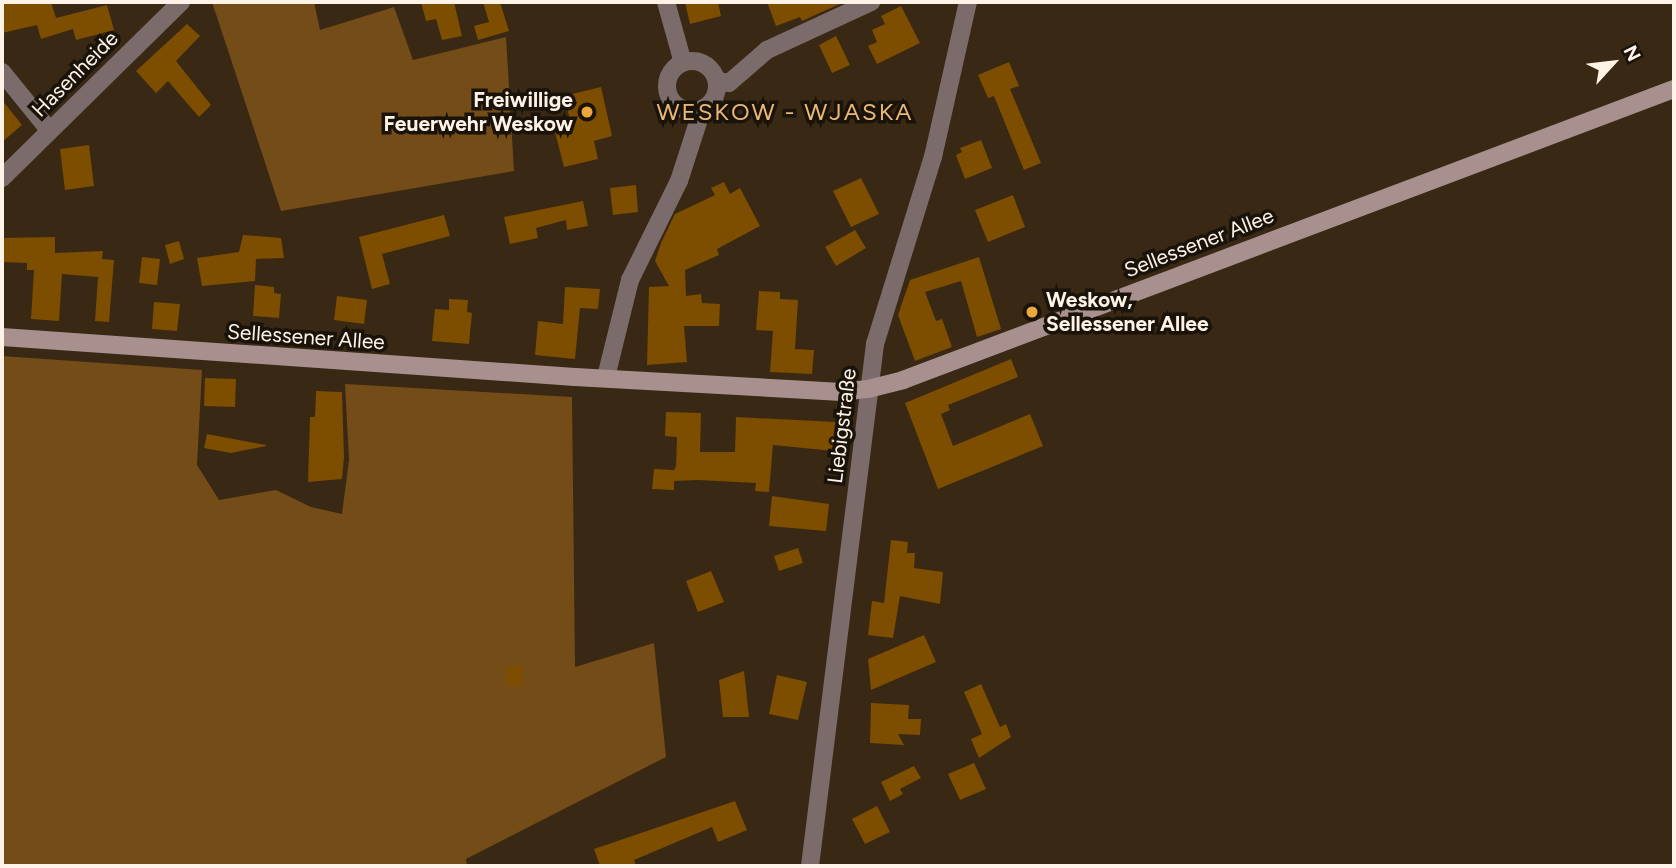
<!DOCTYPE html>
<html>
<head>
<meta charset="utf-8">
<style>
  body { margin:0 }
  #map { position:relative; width:1676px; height:868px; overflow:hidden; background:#392814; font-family:Figtree,sans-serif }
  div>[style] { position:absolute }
  .green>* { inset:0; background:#744c18 }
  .building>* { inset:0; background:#7d4d00 }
  .minor>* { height:18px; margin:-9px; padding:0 9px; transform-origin:9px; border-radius:9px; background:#7b6c6b }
  .minor>.ring { margin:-9px; padding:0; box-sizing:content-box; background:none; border:18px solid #7b6c6b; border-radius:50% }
  .secondary>* { height:18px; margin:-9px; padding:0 9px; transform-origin:9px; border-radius:9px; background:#a7908e }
  .dots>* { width:19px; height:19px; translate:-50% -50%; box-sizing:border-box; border:4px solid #1a130a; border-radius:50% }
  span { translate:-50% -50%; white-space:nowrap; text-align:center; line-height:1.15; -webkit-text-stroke:7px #1a130a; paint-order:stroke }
  .street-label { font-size:21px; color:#fff3e7 }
  .poi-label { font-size:21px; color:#fff3e7; font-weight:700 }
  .right { translate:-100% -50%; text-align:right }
  .left { translate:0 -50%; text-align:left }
  .quarter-label { font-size:24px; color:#e9b877; letter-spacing:2px }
  .frame { position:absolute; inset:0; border:4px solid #fff3e7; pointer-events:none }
  .north { position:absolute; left:1578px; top:28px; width:70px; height:70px; -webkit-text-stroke:5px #1a130a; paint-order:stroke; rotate:63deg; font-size:19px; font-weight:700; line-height:28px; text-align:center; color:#fff3e7 }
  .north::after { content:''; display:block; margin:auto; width:24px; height:32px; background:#fff3e7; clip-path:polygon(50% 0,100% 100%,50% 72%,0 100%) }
</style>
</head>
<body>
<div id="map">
  <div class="green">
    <i style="clip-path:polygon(212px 2px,314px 2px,320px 30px,394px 7px,413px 60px,506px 37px,514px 171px,281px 211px)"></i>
    <i style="clip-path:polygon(2px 356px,202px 370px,197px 465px,219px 500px,276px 490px,311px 507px,342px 514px,349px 460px,345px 384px,572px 397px,575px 667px,654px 643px,666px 757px,466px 859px,467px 866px,2px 866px)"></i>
  </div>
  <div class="building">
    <i style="clip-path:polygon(2px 2px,51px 2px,56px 18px,107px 5px,114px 30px,76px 40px,73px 29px,41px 39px,37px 25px,2px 33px)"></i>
    <i style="clip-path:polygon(421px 2px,454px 2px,462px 36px,442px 40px,436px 19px,426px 21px)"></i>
    <i style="clip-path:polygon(483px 2px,500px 2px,509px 31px,478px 40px,474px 26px,489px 22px)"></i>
    <i style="clip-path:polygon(685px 2px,718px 2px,721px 16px,690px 24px)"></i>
    <i style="clip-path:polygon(767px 2px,844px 2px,802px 21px,800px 17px,776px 26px)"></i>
    <i style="clip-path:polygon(901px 6px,920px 43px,877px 64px,868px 46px,877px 42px,872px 30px,885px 24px,881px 16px)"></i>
    <i style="clip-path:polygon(187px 24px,200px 36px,176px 61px,211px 105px,199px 117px,168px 81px,156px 93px,136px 71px)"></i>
    <i style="clip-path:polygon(836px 36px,850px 65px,832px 73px,819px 45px)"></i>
    <i style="clip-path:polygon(1009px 62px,1019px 86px,1010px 89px,1041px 163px,1024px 170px,994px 96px,988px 98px,978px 75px)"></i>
    <i style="clip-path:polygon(601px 87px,612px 136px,594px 141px,598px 159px,564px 167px,555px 132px,572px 128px,564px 96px)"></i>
    <i style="clip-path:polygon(2px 100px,22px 125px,2px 142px)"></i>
    <i style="clip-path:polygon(981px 140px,992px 168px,965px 179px,956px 155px,962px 152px,960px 148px)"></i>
    <i style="clip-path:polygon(89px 145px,94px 186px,65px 190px,60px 149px)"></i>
    <i style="clip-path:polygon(861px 178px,879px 214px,851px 227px,833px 191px)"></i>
    <i style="clip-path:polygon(724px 182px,730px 194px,740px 188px,760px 226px,717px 249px,719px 255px,685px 270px,686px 296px,701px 294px,702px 303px,720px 304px,719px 326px,684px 326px,687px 362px,647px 365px,649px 287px,669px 286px,655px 261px,661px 243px,675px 214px,715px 195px,711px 188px)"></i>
    <i style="clip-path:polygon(636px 185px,638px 212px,613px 215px,610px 188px)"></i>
    <i style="clip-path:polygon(1013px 195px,1025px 227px,988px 242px,975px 210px)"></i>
    <i style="clip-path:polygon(583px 201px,588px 226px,567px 230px,566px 220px,536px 228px,538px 238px,510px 244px,504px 217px)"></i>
    <i style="clip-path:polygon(444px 215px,450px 236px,382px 254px,390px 284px,372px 289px,359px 237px)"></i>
    <i style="clip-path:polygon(855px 230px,866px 248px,836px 266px,825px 247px)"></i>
    <i style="clip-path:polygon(243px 235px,281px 238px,284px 258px,256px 259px,255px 281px,202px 286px,197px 258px,239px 252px)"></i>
    <i style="clip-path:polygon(55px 237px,55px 253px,103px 251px,102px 259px,114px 260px,109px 322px,95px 321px,98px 277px,62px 274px,59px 321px,31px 319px,34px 270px,27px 270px,27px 263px,2px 262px,2px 238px)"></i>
    <i style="clip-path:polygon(179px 241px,184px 259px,170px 264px,165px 245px)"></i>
    <i style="clip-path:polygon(142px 257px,160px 259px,157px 285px,139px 283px)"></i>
    <i style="clip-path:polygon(979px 257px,1001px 329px,977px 337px,961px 281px,925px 292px,936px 321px,942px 319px,952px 347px,915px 361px,898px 315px,910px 280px)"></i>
    <i style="clip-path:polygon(255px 285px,274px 287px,274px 293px,281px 294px,279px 318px,253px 316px)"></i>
    <i style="clip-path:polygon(565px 287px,600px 289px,598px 309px,580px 308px,575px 359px,535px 355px,538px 321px,563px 324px)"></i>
    <i style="clip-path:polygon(759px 291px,780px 292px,780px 299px,798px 300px,795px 349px,814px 350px,812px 374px,770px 372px,773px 331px,756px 330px)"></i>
    <i style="clip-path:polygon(337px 296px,367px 300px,364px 324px,334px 320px)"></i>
    <i style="clip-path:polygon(449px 299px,468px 300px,467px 312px,472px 313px,469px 344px,432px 341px,435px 309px,449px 310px)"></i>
    <i style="clip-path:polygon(154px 302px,180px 304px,177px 331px,152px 329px)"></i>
    <i style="clip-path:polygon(1011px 359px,1018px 377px,948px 405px,950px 410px,941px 414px,953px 446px,1030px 414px,1043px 446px,938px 489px,905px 403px)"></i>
    <i style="clip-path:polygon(205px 378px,236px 379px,235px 407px,204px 406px)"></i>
    <i style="clip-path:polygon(316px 391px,342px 392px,344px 457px,342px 479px,308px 482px,310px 417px,315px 417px)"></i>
    <i style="clip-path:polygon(666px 412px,701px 413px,700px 452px,735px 452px,736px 417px,836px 422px,834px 451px,773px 445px,769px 492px,755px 491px,756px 483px,698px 480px,674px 481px,674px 490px,652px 489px,654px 469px,674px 470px,676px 466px,677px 437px,665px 436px)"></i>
    <i style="clip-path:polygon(207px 434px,266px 445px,266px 446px,231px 453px,204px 448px)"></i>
    <i style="clip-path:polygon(772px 496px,829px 504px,826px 531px,769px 526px)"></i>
    <i style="clip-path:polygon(891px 540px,908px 542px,907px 553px,915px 553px,914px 568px,943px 572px,940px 604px,900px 596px,893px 638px,868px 635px,872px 601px,884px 603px)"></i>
    <i style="clip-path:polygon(798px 548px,803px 563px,779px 571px,774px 556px)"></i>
    <i style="clip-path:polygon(711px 571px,724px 602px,698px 612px,686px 581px)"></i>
    <i style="clip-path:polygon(924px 635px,936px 662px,871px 690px,868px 659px)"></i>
    <i style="clip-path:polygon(522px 665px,523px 686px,507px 687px,506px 666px)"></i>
    <i style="clip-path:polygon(744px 671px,749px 717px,723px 717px,719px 680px)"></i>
    <i style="clip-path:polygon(777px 675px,807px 682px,798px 720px,769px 714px)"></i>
    <i style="clip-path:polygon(981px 684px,1000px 727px,1006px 724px,1011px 737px,979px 758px,971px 739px,982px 734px,964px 692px)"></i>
    <i style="clip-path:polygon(871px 703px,909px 705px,908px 719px,921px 719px,920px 735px,898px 734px,904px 745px,870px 743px)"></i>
    <i style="clip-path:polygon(974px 763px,986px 789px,960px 800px,948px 774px)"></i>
    <i style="clip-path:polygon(914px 766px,921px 778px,900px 789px,903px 794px,890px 801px,881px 782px)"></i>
    <i style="clip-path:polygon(735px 801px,747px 830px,718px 842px,712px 827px,634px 860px,636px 866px,600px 866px,594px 849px)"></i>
    <i style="clip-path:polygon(877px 806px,890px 832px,865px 844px,852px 819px)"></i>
  </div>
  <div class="minor">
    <i style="left:666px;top:2px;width:63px;rotate:74.4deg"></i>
    <i class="ring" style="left:667px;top:61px;width:32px;height:32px"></i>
    <i style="left:2px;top:72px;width:76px;rotate:50.9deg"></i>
    <i style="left:717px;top:81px;width:12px;rotate:9deg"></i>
    <i style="left:729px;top:83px;width:50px;rotate:-41deg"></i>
    <i style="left:767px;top:50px;width:115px;rotate:-24.8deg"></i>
    <i style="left:2px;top:178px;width:251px;rotate:-44.5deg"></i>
    <i style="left:606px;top:377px;width:100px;rotate:-76.1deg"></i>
    <i style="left:630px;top:280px;width:110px;rotate:-63.7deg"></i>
    <i style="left:679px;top:181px;width:75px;rotate:-72.1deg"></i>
    <i style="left:810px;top:866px;width:526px;rotate:-82.9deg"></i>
    <i style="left:875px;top:344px;width:196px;rotate:-72.8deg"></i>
    <i style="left:933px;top:157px;width:159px;rotate:-77.3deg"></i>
  </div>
  <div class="secondary">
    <i style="left:2px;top:337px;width:574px;rotate:3.99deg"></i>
    <i style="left:575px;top:377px;width:267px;rotate:3.2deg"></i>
    <i style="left:842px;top:392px;width:26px;rotate:-7deg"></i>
    <i style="left:868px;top:389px;width:36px;rotate:-14deg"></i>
    <i style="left:903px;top:380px;width:824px;rotate:-20.68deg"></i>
  </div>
  <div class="dots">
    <i style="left:587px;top:112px;background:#eea73d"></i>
    <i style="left:1032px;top:312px;background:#eea73d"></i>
  </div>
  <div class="street-label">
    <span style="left:75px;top:74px;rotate:-45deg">Hasenheide</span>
    <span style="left:1199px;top:243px;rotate:-21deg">Sellessener Allee</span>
    <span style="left:306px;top:337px;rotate:4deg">Sellessener Allee</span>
    <span style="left:842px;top:426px;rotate:-83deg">Liebigstraße</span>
  </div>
  <div class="poi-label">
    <span class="right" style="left:573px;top:112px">Freiwillige<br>Feuerwehr Weskow</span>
    <span class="left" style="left:1046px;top:312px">Weskow,<br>Sellessener Allee</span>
  </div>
  <div class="quarter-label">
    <span style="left:785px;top:112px">WESKOW - WJASKA</span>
  </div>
  <div class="frame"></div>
  <div class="north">N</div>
</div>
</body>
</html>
